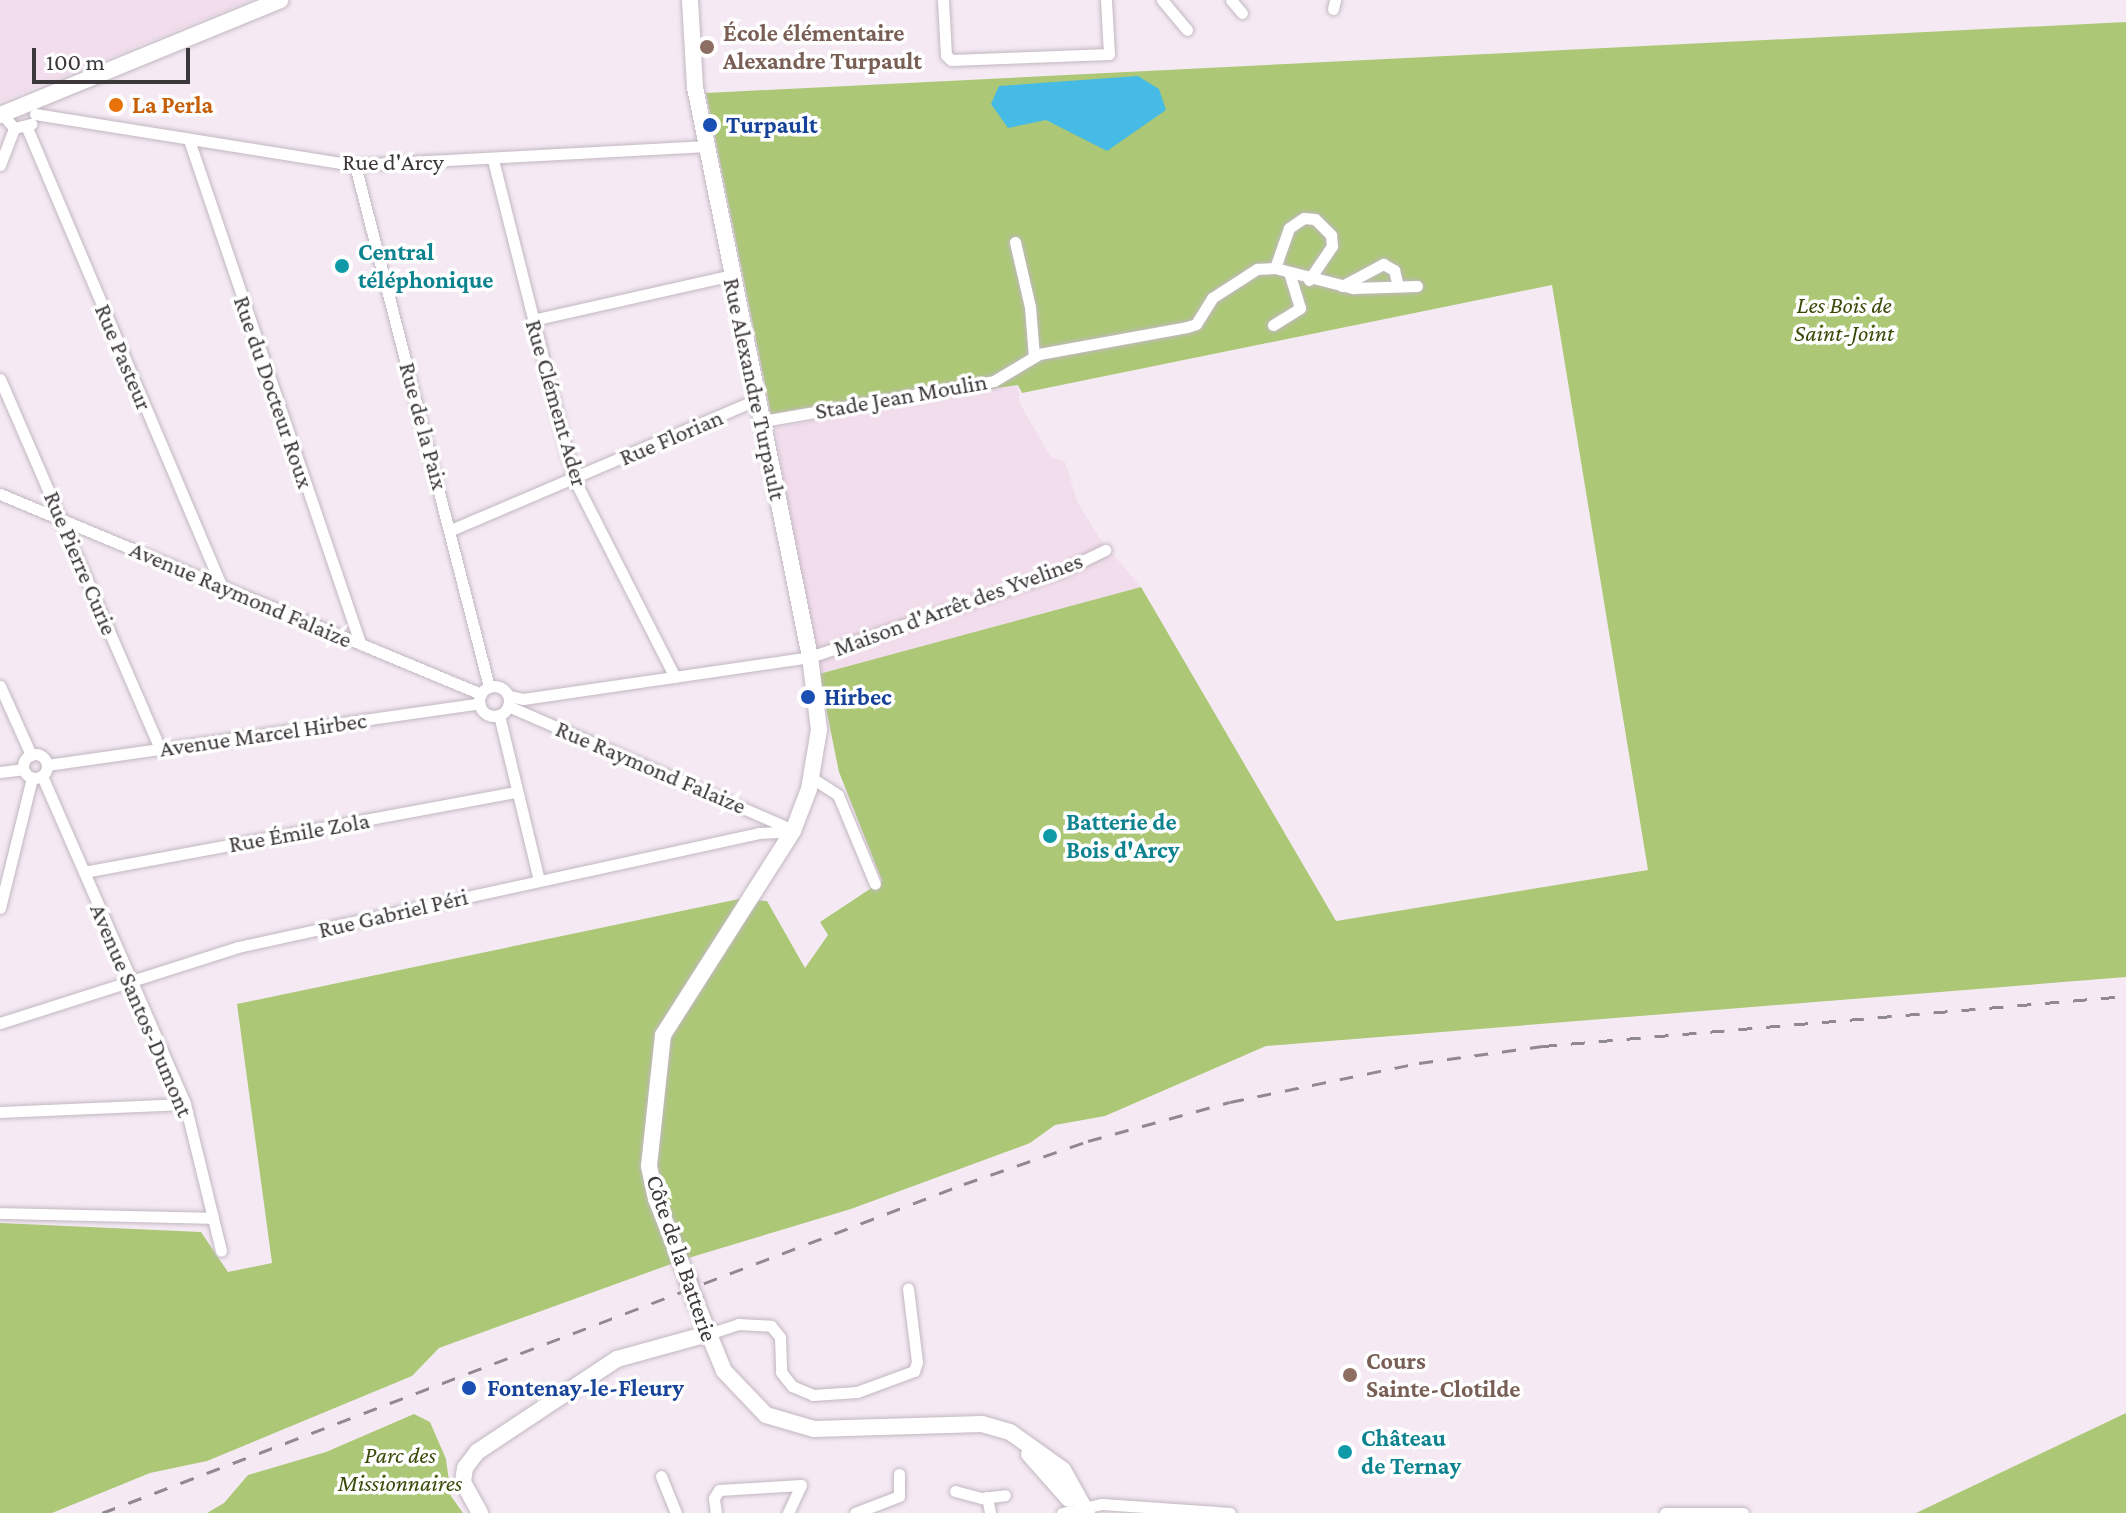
<!DOCTYPE html>
<html>
<head>
<meta charset="utf-8">
<style>
  body { margin:0 }
  #map { position:relative; width:2126px; height:1513px; overflow:hidden; background:#f5eaf4; font-family:"Crimson Pro",serif }
  div>[style] { position:absolute }
  .commercial>* { inset:0; background:#f2ddec }
  .green>* { inset:0; background:#acc877 }
  .water>* { inset:0; background:#46bbe5 }
  .roads { filter:drop-shadow(0 0 2px #c2b7c1) drop-shadow(0 0 2px #c2b7c1) }
  .street>* { height:11px; margin:-5.5px; padding:0 5.5px; transform-origin:5.5px; border-radius:5.5px; background:#fff }
  .street>.ring { margin:-5.5px; padding:0; box-sizing:content-box; background:none; border:11px solid #fff; border-radius:50% }
  .secondary>* { height:16px; margin:-8px; padding:0 8px; transform-origin:8px; border-radius:8px; background:#fff }
  .rail>* { height:3px; margin-top:-1.5px; transform-origin:0; background:repeating-linear-gradient(90deg,#918990 0 14px,transparent 0 28px) }
  .bridges { filter:drop-shadow(0 0 2px #c2b7c1) drop-shadow(0 0 2px #c2b7c1) }
  .secondary-bridge>* { height:16px; margin:-8px; padding:0 8px; transform-origin:8px; border-radius:8px; background:#fff }
  .dots>* { width:22px; height:22px; translate:-50% -50%; box-sizing:border-box; border:4px solid #fff; border-radius:50% }
  span { translate:-50% -50%; white-space:nowrap; text-align:center; line-height:1.15; -webkit-text-stroke:7px #fff; paint-order:stroke }
  .education-label { font-size:24px; color:#785e54; font-weight:700 }
  .left { translate:0 -50%; text-align:left }
  .food-label { font-size:24px; color:#c56008; font-weight:700 }
  .transit-label { font-size:24px; color:#164399; font-weight:700 }
  .street-label { font-size:24px; color:#3c373b }
  .culture-label { font-size:24px; color:#0d838f; font-weight:700 }
  .park-label { font-size:24px; color:#394b09; font-style:italic }
  .scale { position:absolute; left:32px; top:48px; width:158px; height:36px; box-sizing:border-box; border:4px solid #3c373b; border-top:0; padding-left:10px; font-size:24px; line-height:28px; white-space:nowrap; color:#3c373b; -webkit-text-stroke:6px #fff; paint-order:stroke }
</style>
</head>
<body>
<div id="map">
  <div class="commercial">
    <i style="clip-path:polygon(0 0,251px 0,0 102px)"></i>
    <i style="clip-path:polygon(1018px 385px,1020px 404px,1051px 457px,1065px 462px,1078px 503px,1100px 539px,1141px 587px,819px 674px,775px 428px)"></i>
  </div>
  <div class="green">
    <i style="clip-path:polygon(2126px 22px,2126px 977px,1266px 1046px,1105px 1116px,1055px 1125px,1030px 1143px,851px 1209px,685px 1259px,439px 1348px,412px 1376px,207px 1461px,150px 1473px,52px 1513px,0 1513px,0 1223px,201px 1232px,228px 1272px,272px 1263px,237px 1004px,739px 899px,767px 901px,805px 968px,828px 935px,820px 922px,882px 881px,839px 772px,819px 674px,1141px 587px,1336px 921px,1648px 870px,1552px 285px,1022px 393px,1018px 385px,991px 389px,988px 377px,771px 414px,706px 93px)"></i>
    <i style="clip-path:polygon(2126px 1413px,2126px 1513px,1916px 1513px)"></i>
    <i style="clip-path:polygon(414px 1414px,430px 1422px,446px 1459px,451px 1496px,463px 1513px,207px 1513px,224px 1503px,248px 1475px,326px 1452px)"></i>
  </div>
  <div class="water">
    <i style="clip-path:polygon(1138px 76px,1159px 89px,1166px 110px,1107px 151px,1046px 120px,1008px 128px,991px 104px,999px 86px)"></i>
  </div>
  <div class="roads">
    <div class="street">
      <i style="left:943px;top:0;width:55px;rotate:86.9deg"></i>
      <i style="left:946px;top:55px;width:7px;rotate:45deg"></i>
      <i style="left:951px;top:60px;width:158px;rotate:-2.2deg"></i>
      <i style="left:1109px;top:54px;width:54px;rotate:-93.2deg"></i>
      <i style="left:1162px;top:0;width:39px;rotate:50deg"></i>
      <i style="left:1231px;top:0;width:17px;rotate:50deg"></i>
      <i style="left:1333px;top:9px;width:9px;rotate:-77deg"></i>
      <i style="left:2px;top:114px;width:18px;rotate:49deg"></i>
      <i style="left:14px;top:128px;width:18px;rotate:-13deg"></i>
      <i style="left:35px;top:114px;width:324px;rotate:9.1deg"></i>
      <i style="left:355px;top:165px;width:352px;rotate:-3.1deg"></i>
      <i style="left:27px;top:128px;width:496px;rotate:67deg"></i>
      <i style="left:189px;top:140px;width:531px;rotate:71.22deg"></i>
      <i style="left:493px;top:160px;width:329px;rotate:75.8deg"></i>
      <i style="left:574px;top:479px;width:222px;rotate:63deg"></i>
      <i style="left:0;top:165px;width:40px;rotate:-69deg"></i>
      <i style="left:355px;top:165px;width:539px;rotate:75.6deg"></i>
      <i style="left:1015px;top:242px;width:67px;rotate:77deg"></i>
      <i style="left:1030px;top:307px;width:50px;rotate:85.4deg"></i>
      <i style="left:1275px;top:268px;width:42px;rotate:-70.7deg"></i>
      <i style="left:1289px;top:228px;width:18px;rotate:-34deg"></i>
      <i style="left:1304px;top:218px;width:11px;rotate:5deg"></i>
      <i style="left:1315px;top:219px;width:23px;rotate:45deg"></i>
      <i style="left:1331px;top:235px;width:11px;rotate:85deg"></i>
      <i style="left:1332px;top:246px;width:41px;rotate:124.1deg"></i>
      <i style="left:1342px;top:286px;width:47px;rotate:-28.2deg"></i>
      <i style="left:1383px;top:264px;width:13px;rotate:29deg"></i>
      <i style="left:1394px;top:270px;width:16px;rotate:76deg"></i>
      <i style="left:533px;top:320px;width:204px;rotate:-12.7deg"></i>
      <i style="left:1273px;top:325px;width:32px;rotate:-32deg"></i>
      <i style="left:1300px;top:308px;width:37px;rotate:-107deg"></i>
      <i style="left:0;top:379px;width:402px;rotate:66.6deg"></i>
      <i style="left:763px;top:421px;width:234px;rotate:-9.8deg"></i>
      <i style="left:994px;top:381px;width:52px;rotate:-31deg"></i>
      <i style="left:1039px;top:354px;width:150px;rotate:-10.3deg"></i>
      <i style="left:1187px;top:327px;width:9px;rotate:-18deg"></i>
      <i style="left:1196px;top:324px;width:31px;rotate:-58deg"></i>
      <i style="left:1212px;top:298px;width:54px;rotate:-32.8deg"></i>
      <i style="left:1257px;top:269px;width:18px;rotate:-3deg"></i>
      <i style="left:1275px;top:268px;width:81px;rotate:14.4deg"></i>
      <i style="left:1353px;top:288px;width:64px;rotate:-1.8deg"></i>
      <i style="left:0;top:494px;width:521px;rotate:22.58deg"></i>
      <i style="left:451px;top:530px;width:334px;rotate:-23.1deg"></i>
      <i style="left:0;top:686px;width:76px;rotate:65.8deg"></i>
      <i class="ring" style="left:479px;top:686px;width:19px;height:19px"></i>
      <i style="left:509px;top:696px;width:14px;rotate:12deg"></i>
      <i style="left:523px;top:699px;width:290px;rotate:-8.3deg"></i>
      <i style="left:810px;top:657px;width:268px;rotate:-18.9deg"></i>
      <i style="left:1064px;top:570px;width:46px;rotate:-26deg"></i>
      <i style="left:508px;top:706px;width:311px;rotate:23.5deg"></i>
      <i style="left:499px;top:715px;width:170px;rotate:76.4deg"></i>
      <i class="ring" style="left:23px;top:754px;width:13px;height:13px"></i>
      <i style="left:47px;top:765px;width:437px;rotate:-8.1deg"></i>
      <i style="left:0;top:772px;width:23px;rotate:-7deg"></i>
      <i style="left:42px;top:776px;width:358px;rotate:66.4deg"></i>
      <i style="left:185px;top:1104px;width:151px;rotate:76.2deg"></i>
      <i style="left:812px;top:778px;width:31px;rotate:33deg"></i>
      <i style="left:838px;top:795px;width:96px;rotate:67.4deg"></i>
      <i style="left:84px;top:872px;width:438px;rotate:-10.5deg"></i>
      <i style="left:0;top:908px;width:134px;rotate:-76.2deg"></i>
      <i style="left:0;top:1023px;width:250px;rotate:-17.7deg"></i>
      <i style="left:238px;top:947px;width:533px;rotate:-12.34deg"></i>
      <i style="left:759px;top:833px;width:34px;rotate:-3deg"></i>
      <i style="left:0;top:1112px;width:185px;rotate:-2.5deg"></i>
      <i style="left:0;top:1213px;width:213px;rotate:1.3deg"></i>
      <i style="left:708px;top:1334px;width:32px;rotate:-18deg"></i>
      <i style="left:738px;top:1324px;width:33px;rotate:3deg"></i>
      <i style="left:771px;top:1326px;width:14px;rotate:51deg"></i>
      <i style="left:780px;top:1337px;width:35px;rotate:88deg"></i>
      <i style="left:781px;top:1372px;width:18px;rotate:52deg"></i>
      <i style="left:792px;top:1386px;width:23px;rotate:23deg"></i>
      <i style="left:813px;top:1395px;width:44px;rotate:-3.9deg"></i>
      <i style="left:857px;top:1392px;width:61px;rotate:-20.2deg"></i>
      <i style="left:914px;top:1371px;width:9px;rotate:-72deg"></i>
      <i style="left:917px;top:1362px;width:74px;rotate:-97deg"></i>
      <i style="left:661px;top:1476px;width:40px;rotate:68deg"></i>
      <i style="left:955px;top:1491px;width:28px;rotate:15deg"></i>
      <i style="left:982px;top:1498px;width:23px;rotate:-7deg"></i>
      <i style="left:987px;top:1497px;width:16px;rotate:79deg"></i>
      <i style="left:716px;top:1513px;width:15px;rotate:-98deg"></i>
      <i style="left:714px;top:1498px;width:9px;rotate:-58deg"></i>
      <i style="left:719px;top:1490px;width:82px;rotate:-3.5deg"></i>
      <i style="left:801px;top:1485px;width:31px;rotate:115deg"></i>
      <i style="left:855px;top:1513px;width:47px;rotate:-21.1deg"></i>
      <i style="left:899px;top:1496px;width:22px;rotate:-90deg"></i>
      <i style="left:1062px;top:1513px;width:41px;rotate:-12.7deg"></i>
      <i style="left:1102px;top:1504px;width:128px;rotate:4deg"></i>
      <i style="left:1665px;top:1513px;width:78px"></i>
    </div>
    <div class="secondary">
      <i style="left:0;top:115px;width:303px;rotate:-22.3deg"></i>
      <i style="left:689px;top:1283px;width:90px;rotate:-111.4deg"></i>
      <i style="left:656px;top:1199px;width:34px;rotate:-102deg"></i>
      <i style="left:649px;top:1166px;width:132px;rotate:-83.9deg"></i>
      <i style="left:663px;top:1035px;width:242px;rotate:-57.5deg"></i>
      <i style="left:793px;top:831px;width:45px;rotate:-69.1deg"></i>
      <i style="left:809px;top:789px;width:60px;rotate:-80.4deg"></i>
      <i style="left:819px;top:730px;width:74px;rotate:-97deg"></i>
      <i style="left:810px;top:657px;width:581px;rotate:-101.41deg"></i>
      <i style="left:695px;top:87px;width:87px;rotate:-93.3deg"></i>
      <i style="left:695px;top:1300px;width:77px;rotate:67.8deg"></i>
      <i style="left:724px;top:1371px;width:61px;rotate:46.3deg"></i>
      <i style="left:766px;top:1415px;width:50px;rotate:16.3deg"></i>
      <i style="left:814px;top:1429px;width:168px;rotate:-1.7deg"></i>
      <i style="left:982px;top:1424px;width:29px;rotate:16deg"></i>
      <i style="left:1010px;top:1432px;width:65px;rotate:35.6deg"></i>
      <i style="left:1063px;top:1470px;width:49px;rotate:60.8deg"></i>
      <i style="left:1029px;top:1454px;width:60px;rotate:48.4deg"></i>
      <i style="left:480px;top:1513px;width:35px;rotate:-119deg"></i>
      <i style="left:463px;top:1482px;width:14px;rotate:-82deg"></i>
      <i style="left:465px;top:1468px;width:20px;rotate:-53deg"></i>
      <i style="left:477px;top:1452px;width:168px;rotate:-33.6deg"></i>
      <i style="left:617px;top:1359px;width:94px;rotate:-15.4deg"></i>
    </div>
  </div>
  <div class="rail">
    <i style="left:102px;top:1513px;width:923px;rotate:-20.89deg"></i>
    <i style="left:964px;top:1184px;width:131px;rotate:-19.1deg"></i>
    <i style="left:1088px;top:1141px;width:147px;rotate:-15.4deg"></i>
    <i style="left:1230px;top:1102px;width:193px;rotate:-11.7deg"></i>
    <i style="left:1419px;top:1063px;width:125px;rotate:-7.8deg"></i>
    <i style="left:1543px;top:1046px;width:585px;rotate:-4.9deg"></i>
  </div>
  <div class="bridges">
    <div class="secondary-bridge">
      <i style="left:689px;top:1283px;width:18px;rotate:71deg"></i>
    </div>
  </div>
  <div class="dots">
    <i style="left:707px;top:47px;background:#8d6e63"></i>
    <i style="left:116px;top:105px;background:#e8710a"></i>
    <i style="left:710px;top:125px;background:#1a4fb4"></i>
    <i style="left:342px;top:266px;background:#0f9aa8"></i>
    <i style="left:808px;top:697px;background:#1a4fb4"></i>
    <i style="left:1050px;top:836px;background:#0f9aa8"></i>
    <i style="left:1350px;top:1375px;background:#8d6e63"></i>
    <i style="left:469px;top:1388px;background:#1a4fb4"></i>
    <i style="left:1345px;top:1452px;background:#0f9aa8"></i>
  </div>
  <div class="education-label">
    <span class="left" style="left:723px;top:47px">École élémentaire<br>Alexandre Turpault</span>
    <span class="left" style="left:1366px;top:1375px">Cours<br>Sainte-Clotilde</span>
  </div>
  <div class="food-label">
    <span class="left" style="left:132px;top:105px">La Perla</span>
  </div>
  <div class="transit-label">
    <span class="left" style="left:726px;top:125px">Turpault</span>
    <span class="left" style="left:824px;top:697px">Hirbec</span>
    <span class="left" style="left:487px;top:1388px">Fontenay-le-Fleury</span>
  </div>
  <div class="street-label">
    <span style="left:393px;top:162px">Rue d'Arcy</span>
    <span style="left:124px;top:357px;rotate:67deg">Rue Pasteur</span>
    <span style="left:755px;top:389px;rotate:78deg">Rue Alexandre Turpault</span>
    <span style="left:274px;top:392px;rotate:71deg">Rue du Docteur Roux</span>
    <span style="left:901px;top:396px;rotate:-10deg">Stade Jean Moulin</span>
    <span style="left:557px;top:403px;rotate:74deg">Rue Clément Ader</span>
    <span style="left:424px;top:426px;rotate:75deg">Rue de la Paix</span>
    <span style="left:671px;top:437px;rotate:-23deg">Rue Florian</span>
    <span style="left:81px;top:563px;rotate:67deg">Rue Pierre Curie</span>
    <span style="left:241px;top:594px;rotate:23deg">Avenue Raymond Falaize</span>
    <span style="left:958px;top:604px;rotate:-20deg">Maison d'Arrêt des Yvelines</span>
    <span style="left:263px;top:734px;rotate:-8deg">Avenue Marcel Hirbec</span>
    <span style="left:651px;top:767px;rotate:23deg">Rue Raymond Falaize</span>
    <span style="left:299px;top:832px;rotate:-10deg">Rue Émile Zola</span>
    <span style="left:393px;top:913px;rotate:-13deg">Rue Gabriel Péri</span>
    <span style="left:142px;top:1010px;rotate:67deg">Avenue Santos-Dumont</span>
    <span style="left:682px;top:1258px;rotate:71deg">Côte de la Batterie</span>
  </div>
  <div class="culture-label">
    <span class="left" style="left:358px;top:266px">Central<br>téléphonique</span>
    <span class="left" style="left:1066px;top:836px">Batterie de<br>Bois d'Arcy</span>
    <span class="left" style="left:1361px;top:1452px">Château<br>de Ternay</span>
  </div>
  <div class="park-label">
    <span style="left:1844px;top:319px">Les Bois de<br>Saint-Joint</span>
    <span style="left:400px;top:1469px">Parc des<br>Missionnaires</span>
  </div>
  <div class="scale">100 m</div>
</div>
</body>
</html>
